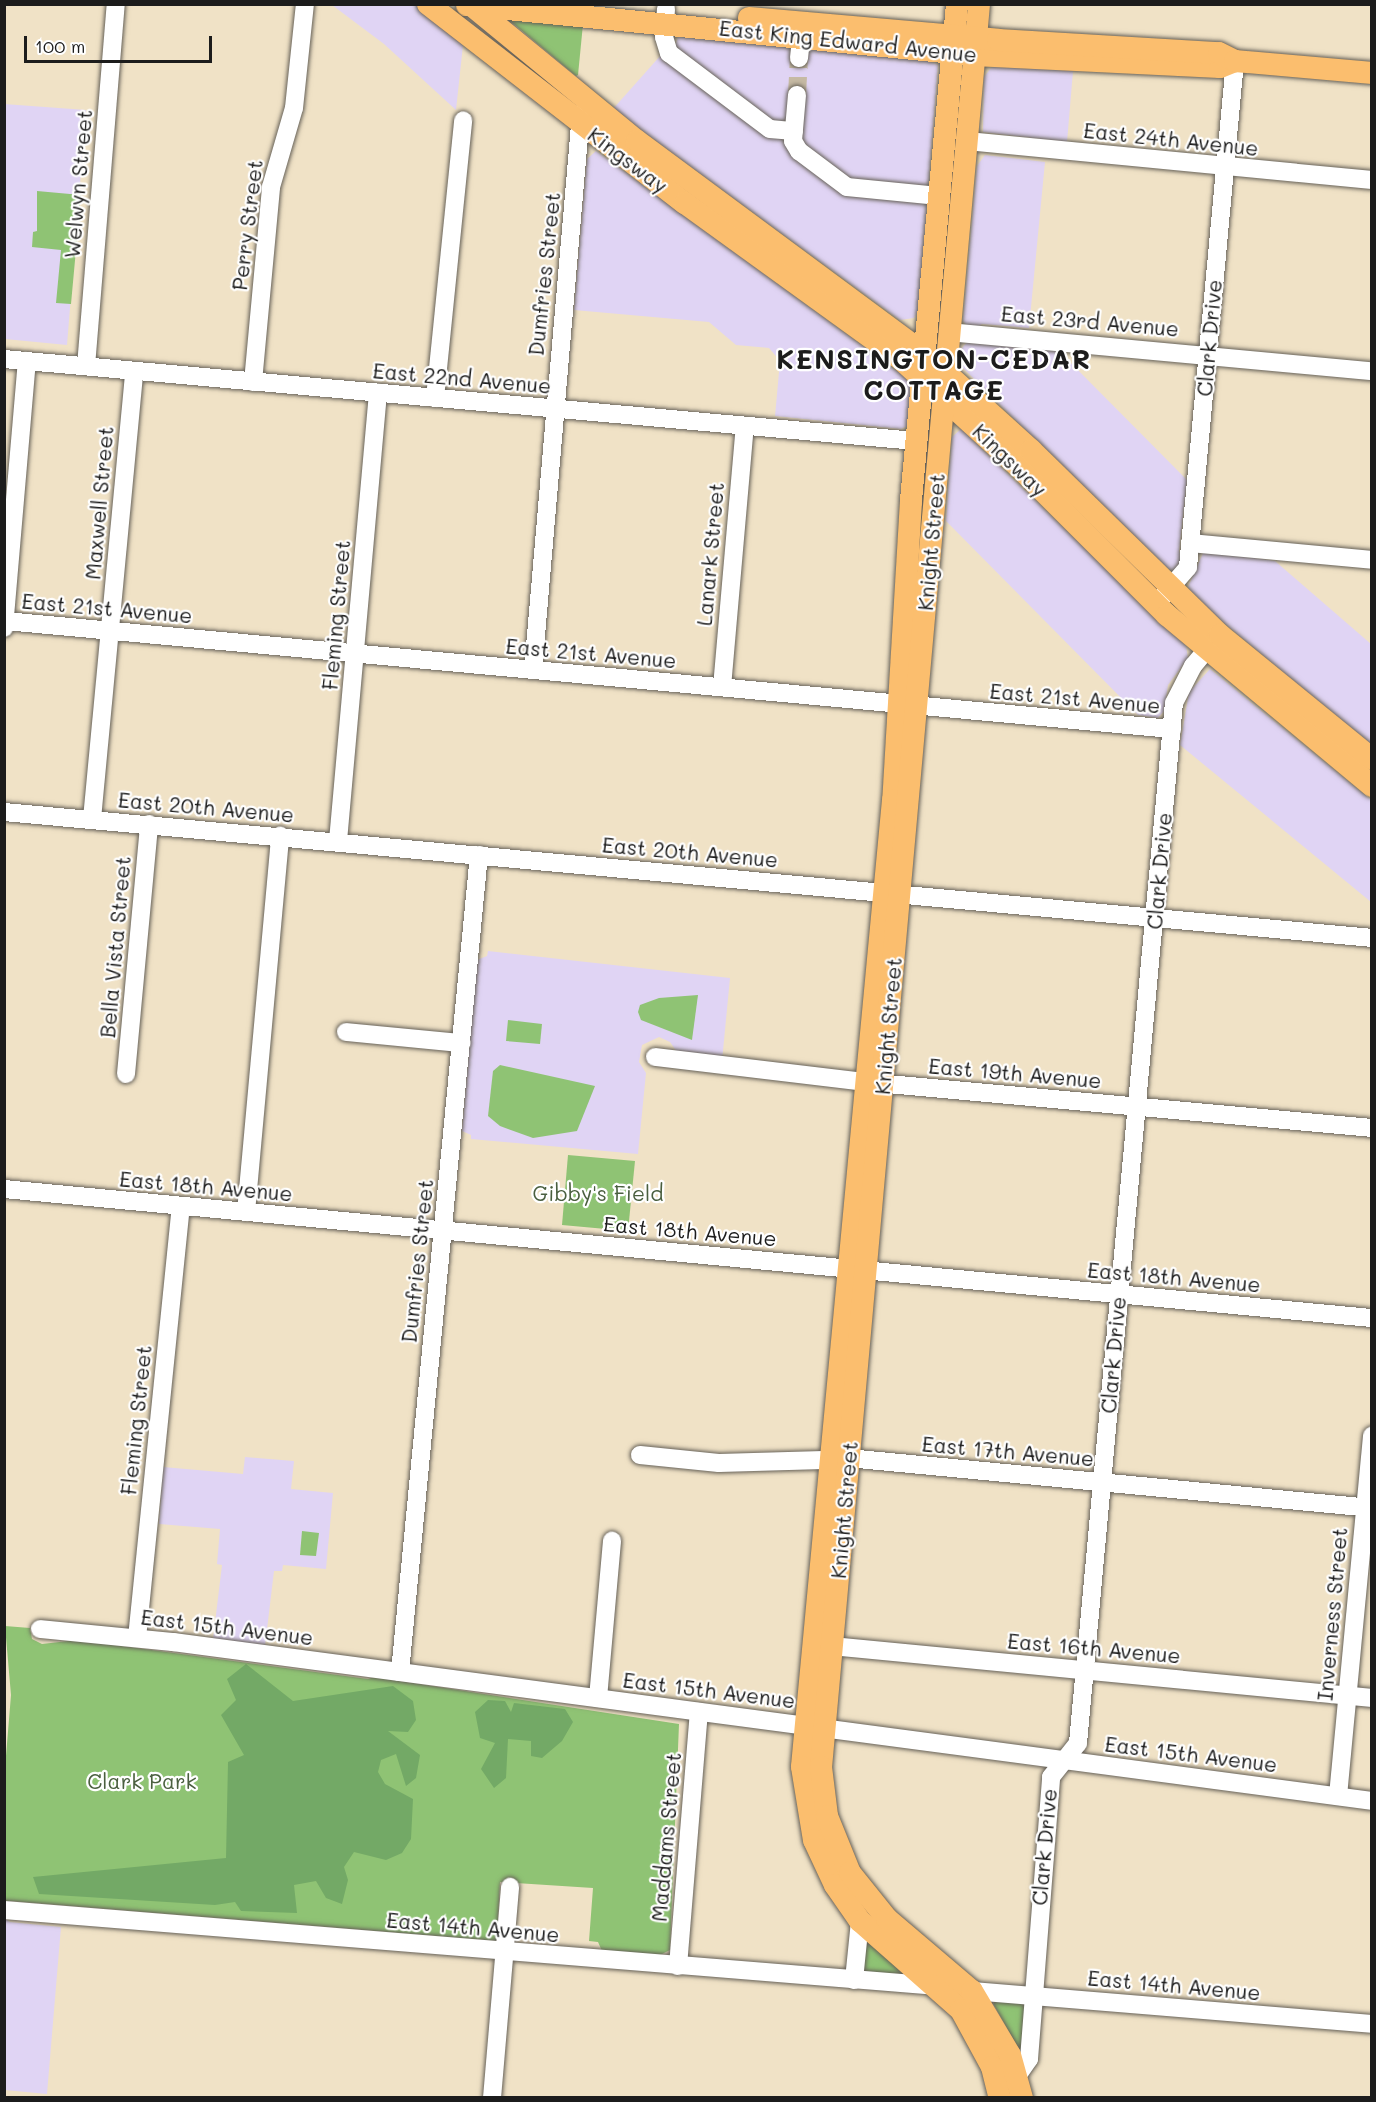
<!DOCTYPE html>
<html>
<head>
<meta charset="utf-8">
<style>
  body { margin:0 }
  #map { position:relative; width:1376px; height:2102px; overflow:hidden; background:#f0e2c6; font-family:Mali,sans-serif }
  div>[style] { position:absolute }
  .built>* { inset:0; background:#e0d4f4 }
  .green>* { inset:0; background:#8fc374 }
  .forest>* { inset:0; background:#73a966 }
  .minor-tunnel>* { height:18px; margin-top:-9px; transform-origin:0; background:repeating-linear-gradient(90deg,#c6baa4 0 18px,transparent 0 27px) }
  .roads { filter:drop-shadow(0 0 2px #666158) drop-shadow(0 0 2px #666158) }
  .minor>* { height:18px; margin:-9px; padding:0 9px; transform-origin:9px; border-radius:9px; background:#fff }
  .major>* { height:22px; margin:-11px; padding:0 11px; transform-origin:11px; border-radius:11px; background:#fbbe6e }
  span { translate:-50% -50%; white-space:nowrap; text-align:center; line-height:1.15; -webkit-text-stroke:4.5px #fff; paint-order:stroke }
  .street-label { font-size:21px; color:#1c1c1c }
  .park-label { font-size:21px; color:#4a5f3f }
  .district-label { font-size:27px; color:#1c1c1c; font-weight:700; letter-spacing:1.5px }
  .frame { position:absolute; inset:0; border:6px solid #1c1c1c; pointer-events:none }
  .scale { position:absolute; left:24px; top:36px; width:188px; height:27px; box-sizing:border-box; border:3px solid #1c1c1c; border-top:0; padding-left:8px; font-size:18px; line-height:21px; white-space:nowrap; color:#1c1c1c; -webkit-text-stroke:4px #fff; paint-order:stroke }
</style>
</head>
<body>
<div id="map">
  <div class="built">
    <i style="clip-path:polygon(332px 5px,419px 5px,463px 45px,456px 110px,384px 44px)"></i>
    <i style="clip-path:polygon(678px 37px,928px 61px,938px 65px,918px 311px,914px 318px,900px 320px,612px 110px,661px 55px,675px 46px)"></i>
    <i style="clip-path:polygon(999px 66px,1073px 71px,1067px 142px,983px 132px,984px 77px,991px 68px)"></i>
    <i style="clip-path:polygon(4px 104px,86px 110px,67px 345px,5px 339px)"></i>
    <i style="clip-path:polygon(596px 151px,905px 377px,911px 389px,907px 426px,901px 429px,775px 416px,780px 361px,769px 348px,736px 345px,709px 322px,574px 310px,587px 159px)"></i>
    <i style="clip-path:polygon(985px 155px,1045px 162px,1029px 328px,982px 324px,978px 327px,967px 326px,963px 321px,977px 166px)"></i>
    <i style="clip-path:polygon(967px 342px,1058px 350px,1187px 480px,1179px 551px,1182px 560px,1175px 571px,1165px 569px,963px 368px,958px 353px)"></i>
    <i style="clip-path:polygon(961px 429px,1186px 646px,1188px 658px,1168px 685px,1164px 711px,1158px 718px,1138px 715px,946px 521px,952px 437px)"></i>
    <i style="clip-path:polygon(1204px 551px,1275px 561px,1371px 644px,1371px 746px,1193px 597px,1188px 587px)"></i>
    <i style="clip-path:polygon(1210px 669px,1371px 800px,1371px 902px,1180px 745px,1189px 692px)"></i>
    <i style="clip-path:polygon(488px 951px,730px 978px,722px 1061px,677px 1052px,670px 1042px,659px 1037px,642px 1045px,639px 1062px,646px 1073px,638px 1154px,471px 1139px,471px 1135px,462px 1131px,477px 960px,487px 956px)"></i>
    <i style="clip-path:polygon(245px 1457px,294px 1461px,291px 1489px,333px 1493px,326px 1569px,283px 1565px,282px 1571px,274px 1571px,265px 1646px,213px 1639px,222px 1565px,217px 1564px,220px 1529px,159px 1524px,163px 1467px,243px 1474px)"></i>
    <i style="clip-path:polygon(4px 1918px,10px 1922px,61px 1927px,47px 2094px,5px 2090px)"></i>
  </div>
  <div class="green">
    <i style="clip-path:polygon(509px 20px,583px 24px,578px 75px,576px 76px)"></i>
    <i style="clip-path:polygon(37px 191px,81px 195px,71px 304px,56px 303px,61px 250px,32px 247px,33px 232px,37px 231px)"></i>
    <i style="clip-path:polygon(698px 995px,692px 1040px,641px 1020px,638px 1012px,640px 1005px,659px 998px)"></i>
    <i style="clip-path:polygon(508px 1020px,542px 1024px,540px 1044px,506px 1041px)"></i>
    <i style="clip-path:polygon(500px 1065px,595px 1086px,577px 1131px,533px 1138px,500px 1126px,488px 1116px,493px 1071px)"></i>
    <i style="clip-path:polygon(568px 1155px,635px 1161px,628px 1231px,562px 1225px)"></i>
    <i style="clip-path:polygon(302px 1531px,319px 1533px,316px 1556px,300px 1555px)"></i>
    <i style="clip-path:polygon(5px 1626px,30px 1628px,32px 1639px,42px 1644px,77px 1640px,368px 1679px,374px 1677px,679px 1724px,670px 1950px,660px 1955px,602px 1951px,598px 1942px,589px 1941px,593px 1888px,500px 1882px,497px 1941px,10px 1901px,5px 1904px,4px 1780px,11px 1695px)"></i>
    <i style="clip-path:polygon(866px 1939px,909px 1975px,862px 1972px)"></i>
    <i style="clip-path:polygon(994px 2000px,1025px 2003px,1021px 2053px,994px 2005px)"></i>
  </div>
  <div class="forest">
    <i style="clip-path:polygon(246px 1664px,293px 1701px,393px 1686px,413px 1701px,416px 1720px,408px 1732px,388px 1731px,420px 1755px,416px 1778px,406px 1786px,396px 1754px,381px 1760px,378px 1772px,385px 1784px,413px 1799px,411px 1839px,402px 1853px,386px 1860px,354px 1852px,344px 1867px,348px 1880px,342px 1904px,326px 1898px,316px 1881px,294px 1885px,297px 1913px,241px 1911px,235px 1902px,215px 1905px,39px 1894px,33px 1877px,226px 1858px,228px 1762px,244px 1755px,221px 1715px,236px 1700px,227px 1679px)"></i>
    <i style="clip-path:polygon(488px 1700px,505px 1701px,511px 1712px,514px 1703px,565px 1709px,573px 1722px,562px 1741px,542px 1758px,531px 1756px,531px 1741px,508px 1739px,506px 1778px,494px 1788px,481px 1769px,495px 1743px,480px 1738px,475px 1712px)"></i>
  </div>
  <div class="minor-tunnel">
    <i style="left:797px;top:95px;width:37px;rotate:-87deg"></i>
  </div>
  <div class="roads">
    <div class="minor">
      <i style="left:666px;top:9px;width:28px;rotate:94deg"></i>
      <i style="left:664px;top:37px;width:17px;rotate:73deg"></i>
      <i style="left:669px;top:53px;width:126px;rotate:37deg"></i>
      <i style="left:770px;top:129px;width:24px;rotate:5deg"></i>
      <i style="left:799px;top:58px;width:19px;rotate:-84deg"></i>
      <i style="left:797px;top:95px;width:46px;rotate:95deg"></i>
      <i style="left:793px;top:141px;width:12px;rotate:59deg"></i>
      <i style="left:799px;top:151px;width:60px;rotate:36.9deg"></i>
      <i style="left:847px;top:187px;width:92px;rotate:5.6deg"></i>
      <i style="left:967px;top:141px;width:407px;rotate:5.5deg"></i>
      <i style="left:949px;top:332px;width:425px;rotate:5.3deg"></i>
      <i style="left:4px;top:359px;width:916px;rotate:5.14deg"></i>
      <i style="left:86px;top:366px;width:363px;rotate:-85.3deg"></i>
      <i style="left:253px;top:382px;width:196px;rotate:-84.7deg"></i>
      <i style="left:271px;top:187px;width:82px;rotate:-73.8deg"></i>
      <i style="left:294px;top:108px;width:105px;rotate:-84deg"></i>
      <i style="left:435px;top:398px;width:279px;rotate:-84.2deg"></i>
      <i style="left:1190px;top:543px;width:183px;rotate:5.3deg"></i>
      <i style="left:1163px;top:596px;width:38px;rotate:-49deg"></i>
      <i style="left:1188px;top:567px;width:508px;rotate:-84.69deg"></i>
      <i style="left:5px;top:621px;width:1172px;rotate:5.29deg"></i>
      <i style="left:4px;top:628px;width:268px;rotate:-85.1deg"></i>
      <i style="left:533px;top:670px;width:559px;rotate:-85.07deg"></i>
      <i style="left:722px;top:687px;width:262px;rotate:-85deg"></i>
      <i style="left:4px;top:812px;width:1374px;rotate:5.26deg"></i>
      <i style="left:92px;top:819px;width:450px;rotate:-84.6deg"></i>
      <i style="left:338px;top:841px;width:450px;rotate:-84.9deg"></i>
      <i style="left:346px;top:1032px;width:116px;rotate:5.5deg"></i>
      <i style="left:655px;top:1057px;width:212px;rotate:6.8deg"></i>
      <i style="left:866px;top:1082px;width:508px;rotate:5.19deg"></i>
      <i style="left:126px;top:1074px;width:251px;rotate:-84.7deg"></i>
      <i style="left:4px;top:1189px;width:1374px;rotate:5.39deg"></i>
      <i style="left:246px;top:1212px;width:378px;rotate:-84.8deg"></i>
      <i style="left:640px;top:1455px;width:79px;rotate:5.8deg"></i>
      <i style="left:719px;top:1463px;width:139px;rotate:-1.6deg"></i>
      <i style="left:858px;top:1459px;width:516px;rotate:5.45deg"></i>
      <i style="left:40px;top:1629px;width:134px;rotate:5.6deg"></i>
      <i style="left:173px;top:1642px;width:1209px;rotate:7.55deg"></i>
      <i style="left:137px;top:1638px;width:434px;rotate:-84.2deg"></i>
      <i style="left:821px;top:1645px;width:554px;rotate:5.49deg"></i>
      <i style="left:400px;top:1672px;width:821px;rotate:-84.48deg"></i>
      <i style="left:598px;top:1698px;width:158px;rotate:-84.9deg"></i>
      <i style="left:1338px;top:1796px;width:362px;rotate:-84.6deg"></i>
      <i style="left:4px;top:1910px;width:937px;rotate:4.65deg"></i>
      <i style="left:678px;top:1966px;width:255px;rotate:-85.3deg"></i>
      <i style="left:854px;top:1980px;width:59px;rotate:-84.2deg"></i>
      <i style="left:972px;top:1991px;width:401px;rotate:4.7deg"></i>
      <i style="left:1017px;top:2076px;width:21px;rotate:-55deg"></i>
      <i style="left:1029px;top:2059px;width:283px;rotate:-85.5deg"></i>
      <i style="left:1051px;top:1777px;width:43px;rotate:-51.5deg"></i>
      <i style="left:1078px;top:1743px;width:1044px;rotate:-84.73deg"></i>
      <i style="left:1174px;top:703px;width:42px;rotate:-62.8deg"></i>
      <i style="left:1193px;top:666px;width:34px;rotate:-50deg"></i>
      <i style="left:492px;top:2098px;width:212px;rotate:-85.1deg"></i>
    </div>
    <div class="major">
      <i style="left:428px;top:4px;width:325px;rotate:37.8deg"></i>
      <i style="left:685px;top:203px;width:269px;rotate:35.9deg"></i>
      <i style="left:903px;top:361px;width:154px;rotate:42.4deg"></i>
      <i style="left:1017px;top:465px;width:212px;rotate:45deg"></i>
      <i style="left:1167px;top:615px;width:267px;rotate:39.8deg"></i>
      <i style="left:470px;top:4px;width:216px;rotate:39.4deg"></i>
      <i style="left:637px;top:141px;width:358px;rotate:36.5deg"></i>
      <i style="left:925px;top:354px;width:143px;rotate:42.2deg"></i>
      <i style="left:1031px;top:450px;width:264px;rotate:44.4deg"></i>
      <i style="left:1220px;top:635px;width:196px;rotate:39.2deg"></i>
      <i style="left:957px;top:4px;width:499px;rotate:95.3deg"></i>
      <i style="left:911px;top:501px;width:300px;rotate:93.4deg"></i>
      <i style="left:893px;top:800px;width:971px;rotate:95.38deg"></i>
      <i style="left:802px;top:1767px;width:74px;rotate:80.7deg"></i>
      <i style="left:814px;top:1840px;width:50px;rotate:65deg"></i>
      <i style="left:835px;top:1885px;width:44px;rotate:55.2deg"></i>
      <i style="left:860px;top:1921px;width:135px;rotate:41.4deg"></i>
      <i style="left:961px;top:2010px;width:65px;rotate:61.5deg"></i>
      <i style="left:992px;top:2067px;width:32px;rotate:76deg"></i>
      <i style="left:979px;top:4px;width:1770px;rotate:95.12deg"></i>
      <i style="left:821px;top:1767px;width:49px;rotate:83deg"></i>
      <i style="left:827px;top:1816px;width:61px;rotate:68deg"></i>
      <i style="left:850px;top:1873px;width:59px;rotate:51.2deg"></i>
      <i style="left:887px;top:1919px;width:111px;rotate:40.3deg"></i>
      <i style="left:972px;top:1991px;width:74px;rotate:59.3deg"></i>
      <i style="left:1010px;top:2055px;width:45px;rotate:74.4deg"></i>
      <i style="left:467px;top:5px;width:509px;rotate:5.63deg"></i>
      <i style="left:974px;top:55px;width:246px;rotate:2.8deg"></i>
      <i style="left:1220px;top:67px;width:16px;rotate:-22deg"></i>
      <i style="left:749px;top:18px;width:250px;rotate:5deg"></i>
      <i style="left:998px;top:40px;width:221px;rotate:3.4deg"></i>
      <i style="left:1219px;top:53px;width:18px;rotate:27deg"></i>
      <i style="left:1235px;top:61px;width:138px;rotate:5deg"></i>
    </div>
  </div>
  <div class="street-label">
    <span style="left:848px;top:41px;rotate:6deg">East King Edward Avenue</span>
    <span style="left:1171px;top:139px;rotate:6deg">East 24th Avenue</span>
    <span style="left:628px;top:160px;rotate:37deg">Kingsway</span>
    <span style="left:78px;top:184px;rotate:-85deg">Welwyn Street</span>
    <span style="left:247px;top:225px;rotate:-83deg">Perry Street</span>
    <span style="left:544px;top:274px;rotate:-84deg">Dumfries Street</span>
    <span style="left:1090px;top:321px;rotate:5deg">East 23rd Avenue</span>
    <span style="left:1209px;top:338px;rotate:-85deg">Clark Drive</span>
    <span style="left:462px;top:378px;rotate:5deg">East 22nd Avenue</span>
    <span style="left:1010px;top:460px;rotate:44deg">Kingsway</span>
    <span style="left:99px;top:503px;rotate:-85deg">Maxwell Street</span>
    <span style="left:931px;top:542px;rotate:-85deg">Knight Street</span>
    <span style="left:710px;top:554px;rotate:-85deg">Lanark Street</span>
    <span style="left:107px;top:608px;rotate:5deg">East 21st Avenue</span>
    <span style="left:336px;top:615px;rotate:-85deg">Fleming Street</span>
    <span style="left:591px;top:653px;rotate:5deg">East 21st Avenue</span>
    <span style="left:1075px;top:698px;rotate:5deg">East 21st Avenue</span>
    <span style="left:206px;top:807px;rotate:5deg">East 20th Avenue</span>
    <span style="left:690px;top:852px;rotate:5deg">East 20th Avenue</span>
    <span style="left:1159px;top:871px;rotate:-85deg">Clark Drive</span>
    <span style="left:115px;top:947px;rotate:-85deg">Bella Vista Street</span>
    <span style="left:888px;top:1026px;rotate:-85deg">Knight Street</span>
    <span style="left:1015px;top:1073px;rotate:5deg">East 19th Avenue</span>
    <span style="left:206px;top:1186px;rotate:5deg">East 18th Avenue</span>
    <span style="left:690px;top:1231px;rotate:5deg">East 18th Avenue</span>
    <span style="left:417px;top:1261px;rotate:-84deg">Dumfries Street</span>
    <span style="left:1174px;top:1277px;rotate:5deg">East 18th Avenue</span>
    <span style="left:1113px;top:1355px;rotate:-85deg">Clark Drive</span>
    <span style="left:136px;top:1420px;rotate:-84deg">Fleming Street</span>
    <span style="left:1008px;top:1451px;rotate:5deg">East 17th Avenue</span>
    <span style="left:844px;top:1510px;rotate:-85deg">Knight Street</span>
    <span style="left:1332px;top:1614px;rotate:-85deg">Inverness Street</span>
    <span style="left:227px;top:1627px;rotate:7deg">East 15th Avenue</span>
    <span style="left:1094px;top:1648px;rotate:5deg">East 16th Avenue</span>
    <span style="left:709px;top:1690px;rotate:7deg">East 15th Avenue</span>
    <span style="left:1191px;top:1754px;rotate:7deg">East 15th Avenue</span>
    <span style="left:666px;top:1837px;rotate:-85deg">Maddams Street</span>
    <span style="left:1044px;top:1847px;rotate:-85deg">Clark Drive</span>
    <span style="left:473px;top:1927px;rotate:5deg">East 14th Avenue</span>
    <span style="left:1174px;top:1985px;rotate:5deg">East 14th Avenue</span>
  </div>
  <div class="park-label">
    <span style="left:598px;top:1193px">Gibby's Field</span>
    <span style="left:142px;top:1781px">Clark Park</span>
  </div>
  <div class="district-label">
    <span style="left:934px;top:374px">KENSINGTON-CEDAR<br>COTTAGE</span>
  </div>
  <div class="frame"></div>
  <div class="scale">100 m</div>
</div>
</body>
</html>
